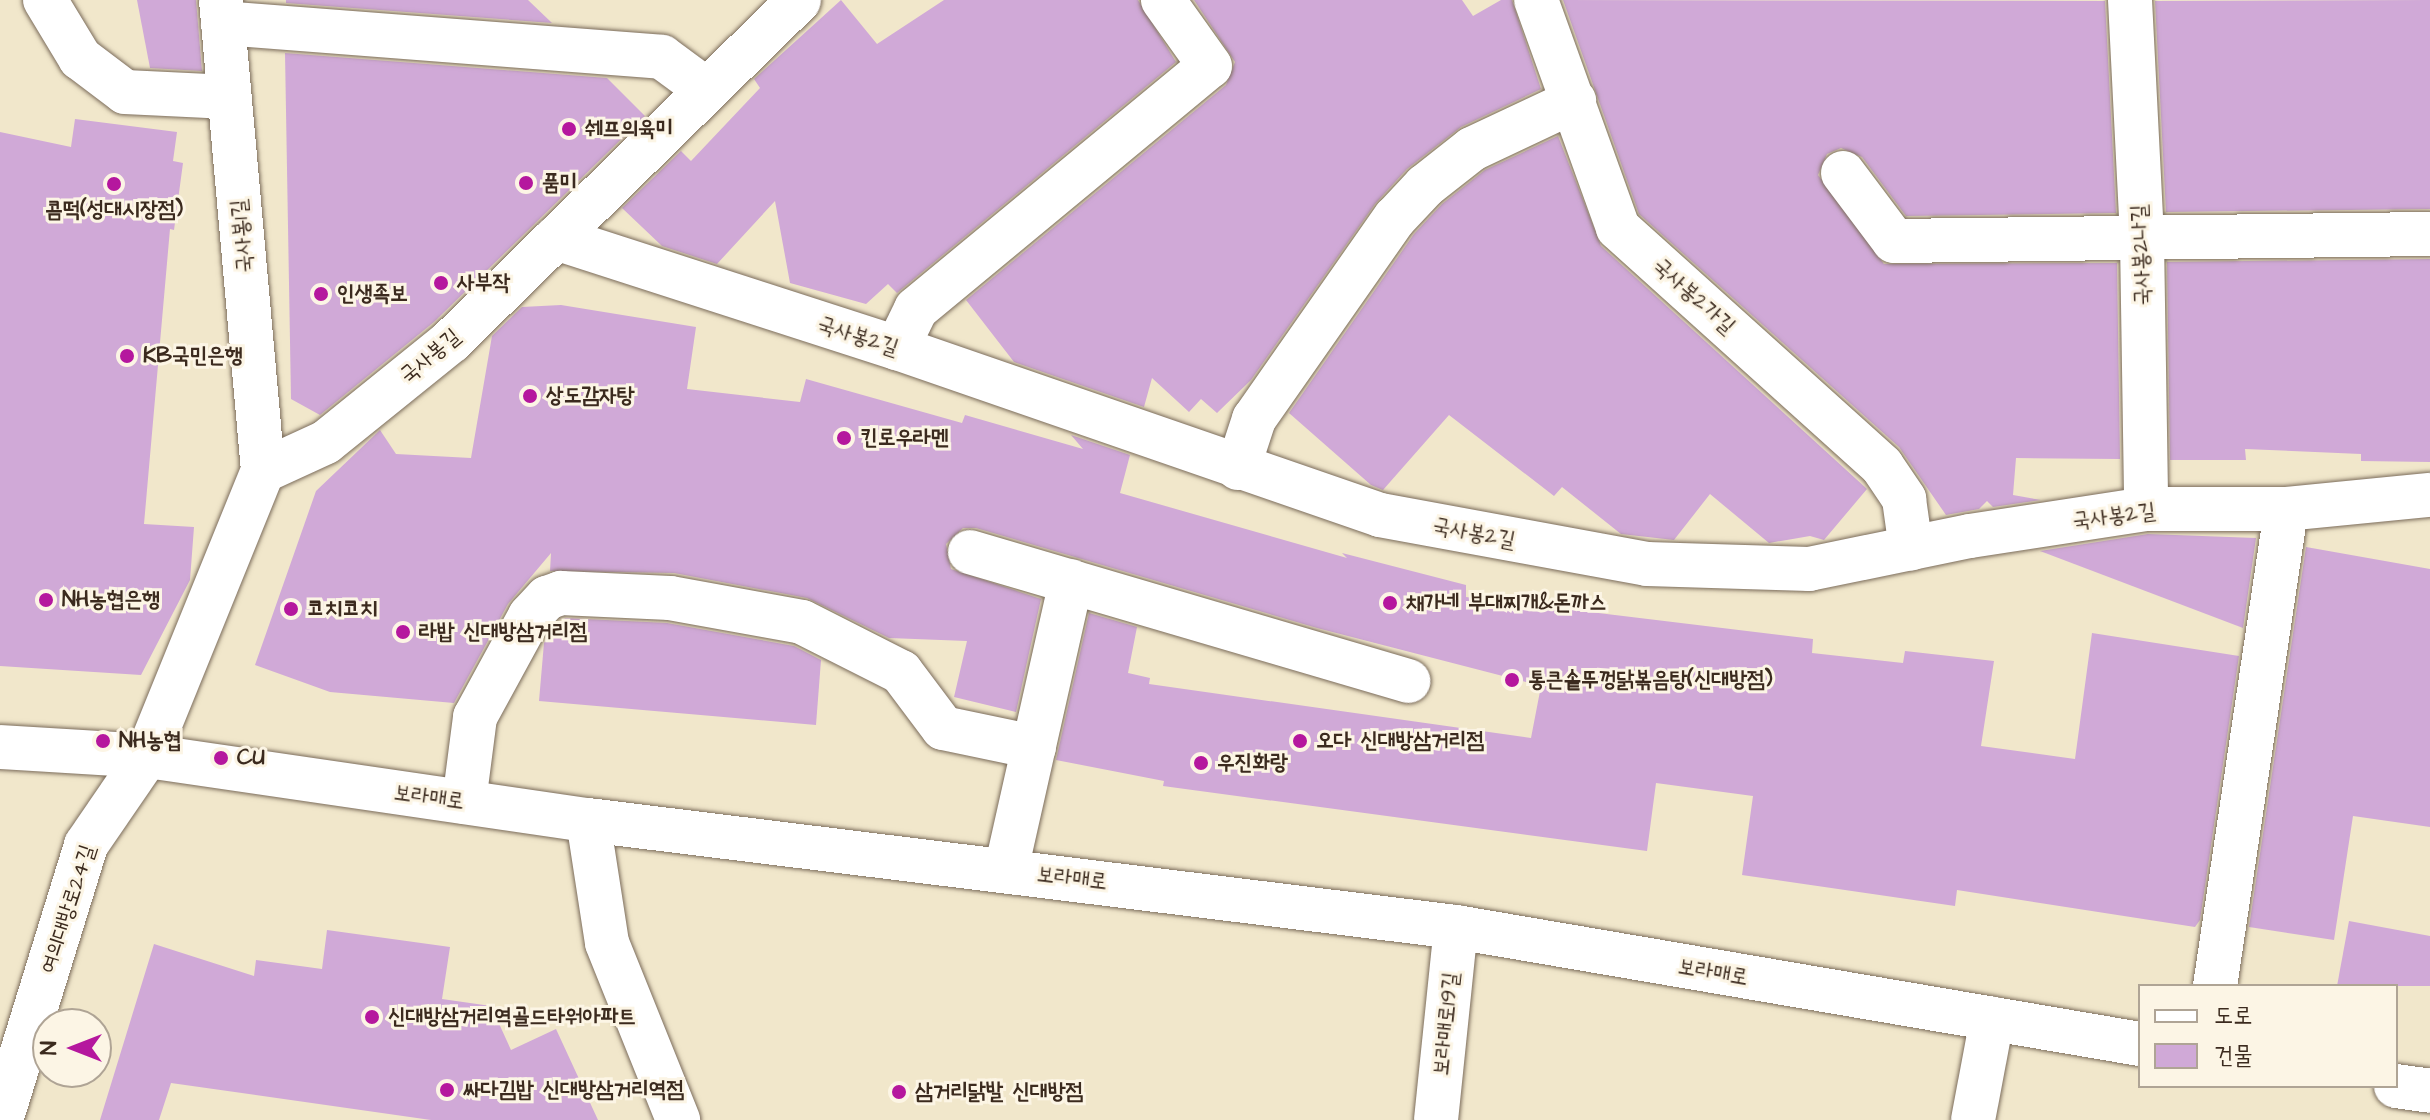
<!DOCTYPE html>
<html>
<head>
<meta charset="utf-8">
<style>
  body { margin:0 }
  #map { position:relative; width:2430px; height:1120px; overflow:hidden; background:#f1e7cb; font-family:"Architects Daughter","Poor Story",sans-serif }
  div>[style] { position:absolute }
  .building>* { inset:0; background:#d0a9d7 }
  .roads { filter:drop-shadow(0 0 2px #7b6c5b) drop-shadow(0 0 2px #7b6c5b) }
  .minor>* { height:44px; margin:-22px; padding:0 22px; transform-origin:22px; border-radius:22px; background:#fff }
  .major>* { height:44px; margin:-22px; padding:0 22px; transform-origin:22px; border-radius:22px; background:#fff }
  .dots>* { width:22px; height:22px; translate:-50% -50%; box-sizing:border-box; border:4px solid #fcf5e5; border-radius:50% }
  span { translate:-50% -50%; white-space:nowrap; text-align:center; line-height:1.15; -webkit-text-stroke:6px #fcf5e5; paint-order:stroke }
  .poi-label { font-size:22px; color:#3b2a1e; font-weight:700 }
  .left { translate:0 -50%; text-align:left }
  .street-label { font-size:22px; color:#3b2a1e }
  .legend { position:absolute; left:2138px; top:984px; width:260px; height:104px; box-sizing:border-box; background:#fcf5e5; border:2px solid #afa495; margin:0; padding:10px 14px; list-style:none; font-size:24px; color:#3b2a1e }
  .legend li { display:flex; align-items:center; gap:16px; height:40px }
  .legend b { width:40px; border:2px solid #afa495 }
  .north { position:absolute; left:32px; top:1008px; width:80px; height:80px; box-sizing:border-box; background:#fcf5e5; border:2px solid #afa495; border-radius:50%; rotate:270deg; font-size:22px; font-weight:700; line-height:32px; text-align:center; color:#3b2a1e }
  .north::after { content:''; display:block; margin:auto; width:28px; height:36px; background:#b5179e; clip-path:polygon(50% 0,100% 100%,50% 72%,0 100%) }
</style>
</head>
<body>
<div id="map">
  <div class="building">
    <i style="clip-path:polygon(137px 0,196px 0,202px 71px,150px 68px)"></i>
    <i style="clip-path:polygon(286px 0,528px 0,552px 23px,286px 3px)"></i>
    <i style="clip-path:polygon(841px 0,877px 44px,944px 0,1138px 0,1176px 62px,897px 293px,888px 284px,866px 304px,790px 283px,775px 201px,717px 264px,662px 246px,622px 208px,681px 151px,691px 161px,760px 88px,754px 79px)"></i>
    <i style="clip-path:polygon(1194px 0,1462px 0,1473px 16px,1501px 0,1512px 0,1541px 89px,1461px 127px,1407px 169px,1375px 204px,1251px 380px,1217px 413px,1201px 399px,1189px 412px,1152px 378px,1144px 407px,1014px 362px,966px 300px,1226px 85px,1235px 62px)"></i>
    <i style="clip-path:polygon(1563px 0,2105px 1px,2116px 213px,1906px 216px,1862px 157px,1841px 148px,1827px 154px,1818px 175px,1884px 264px,2117px 263px,2120px 459px,2016px 458px,2013px 495px,2041px 500px,1993px 507px,1987px 501px,1979px 509px,1946px 515px,1899px 447px,1639px 214px)"></i>
    <i style="clip-path:polygon(2430px 0,2430px 209px,2166px 212px,2155px 1px)"></i>
    <i style="clip-path:polygon(285px 53px,607px 78px,645px 116px,434px 322px,320px 415px,291px 399px)"></i>
    <i style="clip-path:polygon(75px 119px,177px 132px,173px 161px,183px 163px,174px 230px,170px 229px,144px 524px,194px 527px,190px 580px,141px 675px,0 666px,0 132px,71px 147px)"></i>
    <i style="clip-path:polygon(1558px 136px,1601px 246px,1867px 489px,1824px 540px,1810px 536px,1769px 543px,1710px 494px,1674px 540px,1621px 534px,1562px 487px,1554px 496px,1449px 415px,1383px 490px,1371px 485px,1289px 413px,1414px 234px,1442px 204px,1485px 170px)"></i>
    <i style="clip-path:polygon(2430px 259px,2430px 462px,2361px 461px,2361px 454px,2245px 449px,2246px 460px,2170px 460px,2167px 262px)"></i>
    <i style="clip-path:polygon(561px 305px,696px 327px,687px 389px,800px 402px,806px 379px,962px 423px,965px 415px,1083px 449px,1071px 435px,1130px 455px,1120px 493px,1347px 558px,1342px 553px,1466px 585px,1466px 597px,1813px 639px,1812px 653px,1903px 663px,1905px 651px,1994px 661px,1981px 746px,2075px 759px,2092px 633px,2239px 656px,2200px 920px,2195px 927px,1957px 890px,1955px 906px,1742px 875px,1753px 796px,1656px 783px,1647px 851px,1163px 786px,1164px 781px,1056px 760px,1089px 613px,1137px 627px,1128px 673px,1150px 678px,1149px 684px,1531px 738px,1541px 686px,1317px 628px,976px 528px,963px 528px,946px 544px,951px 569px,1041px 599px,1016px 712px,954px 697px,967px 641px,889px 638px,807px 598px,674px 573px,550px 571px,551px 553px,508px 604px,454px 703px,330px 692px,255px 665px,316px 491px,380px 430px,396px 454px,471px 458px,492px 336px,522px 307px)"></i>
    <i style="clip-path:polygon(2148px 534px,2256px 538px,2243px 628px,2040px 551px)"></i>
    <i style="clip-path:polygon(2306px 547px,2430px 569px,2430px 827px,2353px 816px,2334px 940px,2249px 927px)"></i>
    <i style="clip-path:polygon(565px 618px,667px 623px,794px 646px,821px 660px,816px 725px,539px 701px,544px 643px)"></i>
    <i style="clip-path:polygon(2349px 921px,2430px 936px,2430px 986px,2337px 986px)"></i>
    <i style="clip-path:polygon(327px 930px,450px 947px,442px 999px,491px 1006px,511px 1050px,556px 1029px,598px 1120px,431px 1120px,171px 1083px,159px 1120px,100px 1120px,154px 944px,254px 976px,256px 960px,322px 969px)"></i>
  </div>
  <div class="roads">
    <div class="minor">
      <i style="left:45px;top:0;width:68px;rotate:58.9deg"></i>
      <i style="left:80px;top:58px;width:56px;rotate:37.1deg"></i>
      <i style="left:125px;top:92px;width:104px;rotate:2.8deg"></i>
      <i style="left:221px;top:0;width:473px;rotate:84.9deg"></i>
      <i style="left:1536px;top:0;width:242px;rotate:70.2deg"></i>
      <i style="left:1618px;top:228px;width:355px;rotate:42deg"></i>
      <i style="left:1882px;top:466px;width:40px;rotate:56deg"></i>
      <i style="left:1904px;top:499px;width:50px;rotate:82deg"></i>
      <i style="left:2130px;top:0;width:240px;rotate:87.1deg"></i>
      <i style="left:2142px;top:240px;width:269px;rotate:89.1deg"></i>
      <i style="left:223px;top:23px;width:440px;rotate:4.4deg"></i>
      <i style="left:662px;top:57px;width:52px;rotate:36.4deg"></i>
      <i style="left:1843px;top:173px;width:85px;rotate:53.1deg"></i>
      <i style="left:1894px;top:241px;width:536px;rotate:-0.75deg"></i>
      <i style="left:556px;top:238px;width:358px;rotate:17.9deg"></i>
      <i style="left:897px;top:348px;width:511px;rotate:19.07deg"></i>
      <i style="left:1380px;top:515px;width:271px;rotate:10.4deg"></i>
      <i style="left:1647px;top:564px;width:162px;rotate:1.8deg"></i>
      <i style="left:1809px;top:569px;width:164px;rotate:-11.6deg"></i>
      <i style="left:1970px;top:536px;width:178px;rotate:-8.7deg"></i>
      <i style="left:2146px;top:509px;width:140px"></i>
      <i style="left:2286px;top:509px;width:145px;rotate:-5.6deg"></i>
      <i style="left:897px;top:348px;width:43px;rotate:-64deg"></i>
      <i style="left:916px;top:309px;width:381px;rotate:-39.6deg"></i>
      <i style="left:1210px;top:66px;width:81px;rotate:-125.5deg"></i>
      <i style="left:1238px;top:468px;width:52px;rotate:-71.9deg"></i>
      <i style="left:1254px;top:419px;width:246px;rotate:-55deg"></i>
      <i style="left:1395px;top:218px;width:44px;rotate:-46.8deg"></i>
      <i style="left:1425px;top:186px;width:60px;rotate:-38.2deg"></i>
      <i style="left:1472px;top:149px;width:113px;rotate:-25.2deg"></i>
      <i style="left:970px;top:552px;width:457px;rotate:16.4deg"></i>
      <i style="left:464px;top:802px;width:86px;rotate:-82.6deg"></i>
      <i style="left:475px;top:717px;width:115px;rotate:-61.4deg"></i>
      <i style="left:530px;top:616px;width:25px;rotate:-47deg"></i>
      <i style="left:547px;top:598px;width:15px;rotate:-20deg"></i>
      <i style="left:561px;top:593px;width:109px;rotate:2.6deg"></i>
      <i style="left:670px;top:598px;width:134px;rotate:10.3deg"></i>
      <i style="left:802px;top:622px;width:111px;rotate:26.8deg"></i>
      <i style="left:901px;top:672px;width:70px;rotate:53.1deg"></i>
      <i style="left:943px;top:728px;width:93px;rotate:11.8deg"></i>
      <i style="left:588px;top:820px;width:124px;rotate:81.2deg"></i>
      <i style="left:607px;top:943px;width:191px;rotate:68.1deg"></i>
      <i style="left:1006px;top:870px;width:296px;rotate:-77.3deg"></i>
      <i style="left:2215px;top:986px;width:482px;rotate:-81.5deg"></i>
      <i style="left:1px;top:1120px;width:288px;rotate:-72.8deg"></i>
      <i style="left:86px;top:845px;width:108px;rotate:-55.6deg"></i>
      <i style="left:147px;top:756px;width:308px;rotate:-67.9deg"></i>
      <i style="left:263px;top:471px;width:69px;rotate:-24.7deg"></i>
      <i style="left:326px;top:442px;width:161px;rotate:-38.9deg"></i>
      <i style="left:451px;top:341px;width:487px;rotate:-44.4deg"></i>
      <i style="left:1436px;top:1120px;width:194px;rotate:-84.1deg"></i>
      <i style="left:1973px;top:1120px;width:103px;rotate:-79.3deg"></i>
    </div>
    <div class="major">
      <i style="left:0;top:747px;width:147px;rotate:3.5deg"></i>
      <i style="left:147px;top:756px;width:446px;rotate:8.3deg"></i>
      <i style="left:588px;top:820px;width:875px;rotate:7.03deg"></i>
      <i style="left:1456px;top:927px;width:694px;rotate:9.71deg"></i>
      <i style="left:2396px;top:1086px;width:34px;rotate:8deg"></i>
    </div>
  </div>
  <div class="dots">
    <i style="left:569px;top:129px;background:#b5179e"></i>
    <i style="left:526px;top:183px;background:#b5179e"></i>
    <i style="left:114px;top:184px;background:#b5179e"></i>
    <i style="left:441px;top:283px;background:#b5179e"></i>
    <i style="left:321px;top:294px;background:#b5179e"></i>
    <i style="left:127px;top:356px;background:#b5179e"></i>
    <i style="left:530px;top:396px;background:#b5179e"></i>
    <i style="left:844px;top:438px;background:#b5179e"></i>
    <i style="left:46px;top:600px;background:#b5179e"></i>
    <i style="left:1390px;top:603px;background:#b5179e"></i>
    <i style="left:291px;top:609px;background:#b5179e"></i>
    <i style="left:403px;top:632px;background:#b5179e"></i>
    <i style="left:1512px;top:680px;background:#b5179e"></i>
    <i style="left:103px;top:741px;background:#b5179e"></i>
    <i style="left:1300px;top:741px;background:#b5179e"></i>
    <i style="left:221px;top:758px;background:#b5179e"></i>
    <i style="left:1201px;top:763px;background:#b5179e"></i>
    <i style="left:372px;top:1017px;background:#b5179e"></i>
    <i style="left:447px;top:1090px;background:#b5179e"></i>
    <i style="left:899px;top:1092px;background:#b5179e"></i>
  </div>
  <div class="poi-label">
    <span class="left" style="left:585px;top:129px">쉐프의육미</span>
    <span class="left" style="left:542px;top:183px">품미</span>
    <span style="left:114px;top:210px">콤떡(성대시장점)</span>
    <span class="left" style="left:457px;top:283px">사부작</span>
    <span class="left" style="left:337px;top:294px">인생족보</span>
    <span class="left" style="left:143px;top:356px">KB국민은행</span>
    <span class="left" style="left:546px;top:396px">상도감자탕</span>
    <span class="left" style="left:860px;top:438px">킨로우라멘</span>
    <span class="left" style="left:62px;top:600px">NH농협은행</span>
    <span class="left" style="left:1406px;top:603px">채가네 부대찌개&amp;돈까스</span>
    <span class="left" style="left:307px;top:609px">코치코치</span>
    <span class="left" style="left:419px;top:632px">라밥 신대방삼거리점</span>
    <span class="left" style="left:1528px;top:680px">통큰솥뚜껑닭볶음탕(신대방점)</span>
    <span class="left" style="left:119px;top:741px">NH농협</span>
    <span class="left" style="left:1316px;top:741px">오다 신대방삼거리점</span>
    <span class="left" style="left:237px;top:758px">CU</span>
    <span class="left" style="left:1217px;top:763px">우진화랑</span>
    <span class="left" style="left:388px;top:1017px">신대방삼거리역골드타워아파트</span>
    <span class="left" style="left:463px;top:1090px">싸다김밥 신대방삼거리역점</span>
    <span class="left" style="left:915px;top:1092px">삼거리닭발 신대방점</span>
  </div>
  <div class="street-label">
    <span style="left:242px;top:236px;rotate:-95deg">국사봉1길</span>
    <span style="left:2141px;top:255px;rotate:-92deg">국사봉2나길</span>
    <span style="left:1694px;top:296px;rotate:42deg">국사봉2가길</span>
    <span style="left:858px;top:336px;rotate:18deg">국사봉2길</span>
    <span style="left:430px;top:356px;rotate:-40deg">국사봉길</span>
    <span style="left:2114px;top:516px;rotate:-7deg">국사봉2길</span>
    <span style="left:1474px;top:533px;rotate:11deg">국사봉2길</span>
    <span style="left:429px;top:797px;rotate:8deg">보라매로</span>
    <span style="left:1072px;top:878px;rotate:7deg">보라매로</span>
    <span style="left:68px;top:909px;rotate:-72deg">여의대방로24길</span>
    <span style="left:1713px;top:972px;rotate:10deg">보라매로</span>
    <span style="left:1446px;top:1024px;rotate:-84deg">보라매로19길</span>
  </div>
  <ul class="legend">
  <li><b style="height:10px;background:#fff"></b>도로</li>
  <li><b style="height:22px;background:#d0a9d7"></b>건물</li>
  </ul>
  <div class="north">N</div>
</div>
</body>
</html>
